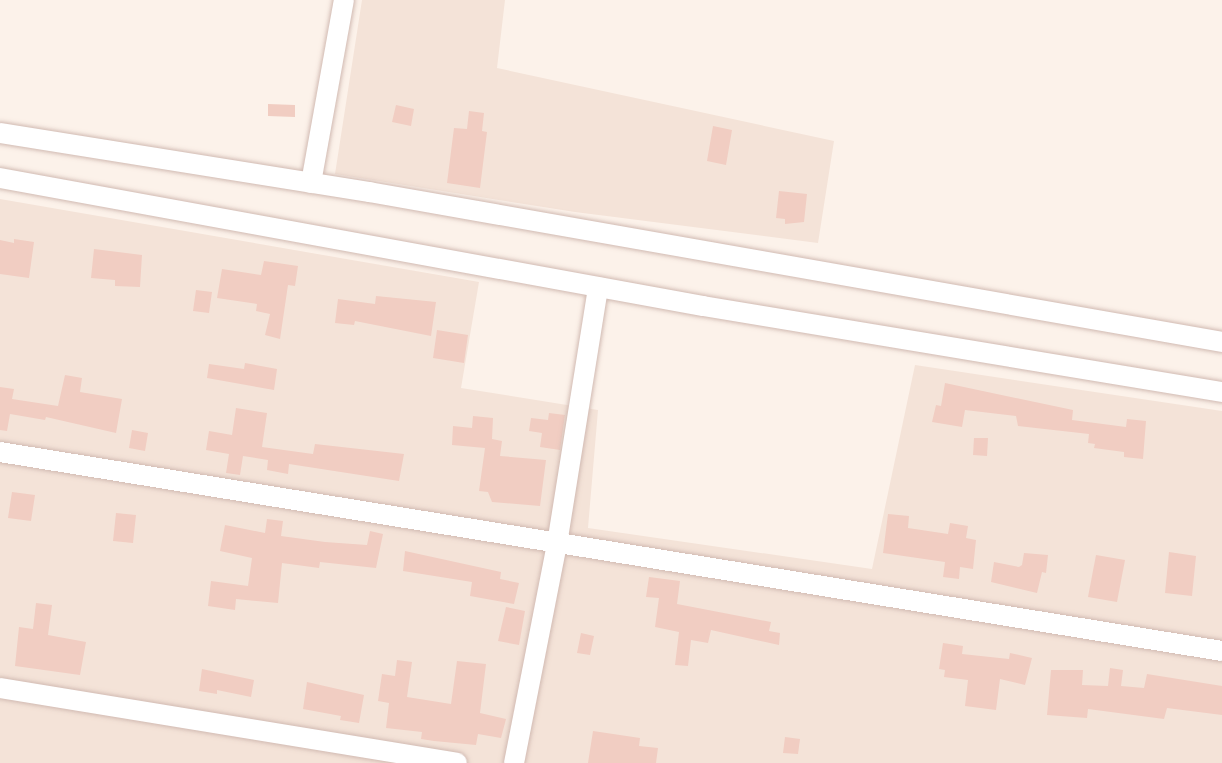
<!DOCTYPE html>
<html>
<head>
<meta charset="utf-8">
<style>
  body { margin:0 }
  #map { position:relative; width:1222px; height:763px; overflow:hidden; background:#fcf2ea; font-family:Rubik,sans-serif }
  div>[style] { position:absolute }
  .residential>* { inset:0; background:#f4e3d8 }
  .building>* { inset:0; background:#f1cdc2 }
  .roads { filter:drop-shadow(0 0 2px #d1bab2) drop-shadow(0 0 2px #d1bab2) }
  .minor>* { height:20px; margin:-10px; padding:0 10px; transform-origin:10px; border-radius:10px; background:#fff }
  span { translate:-50% -50%; white-space:nowrap; text-align:center; line-height:1.15; -webkit-text-stroke:5px #fef7f1; paint-order:stroke }
</style>
</head>
<body>
<div id="map">
  <div class="residential">
    <i style="clip-path:polygon(362px 0,505px 0,497px 68px,834px 141px,818px 243px,575px 212px,335px 174px)"></i>
    <i style="clip-path:polygon(0 199px,479px 282px,461px 388px,598px 410px,588px 528px,872px 569px,915px 365px,1222px 411px,1222px 763px,0 763px)"></i>
  </div>
  <div class="building">
    <i style="clip-path:polygon(268px 104px,295px 105px,295px 117px,268px 116px)"></i>
    <i style="clip-path:polygon(396px 105px,414px 109px,411px 126px,392px 122px)"></i>
    <i style="clip-path:polygon(469px 111px,484px 113px,482px 131px,487px 132px,480px 188px,447px 183px,454px 128px,467px 129px)"></i>
    <i style="clip-path:polygon(713px 126px,732px 130px,726px 165px,707px 161px)"></i>
    <i style="clip-path:polygon(779px 191px,807px 194px,804px 222px,785px 224px,785px 219px,776px 218px)"></i>
    <i style="clip-path:polygon(14px 239px,34px 242px,29px 278px,0 274px,0 240px,14px 243px)"></i>
    <i style="clip-path:polygon(94px 249px,142px 255px,140px 287px,115px 286px,115px 280px,91px 278px)"></i>
    <i style="clip-path:polygon(264px 261px,298px 266px,295px 286px,288px 285px,280px 339px,265px 335px,270px 314px,256px 311px,257px 304px,217px 298px,222px 269px,261px 275px)"></i>
    <i style="clip-path:polygon(196px 290px,212px 292px,209px 313px,193px 311px)"></i>
    <i style="clip-path:polygon(376px 296px,436px 302px,431px 336px,355px 321px,354px 325px,335px 323px,338px 299px,375px 304px)"></i>
    <i style="clip-path:polygon(437px 330px,468px 335px,464px 363px,433px 358px)"></i>
    <i style="clip-path:polygon(245px 363px,277px 369px,274px 390px,207px 378px,209px 364px,244px 369px)"></i>
    <i style="clip-path:polygon(65px 375px,82px 378px,80px 392px,122px 399px,116px 433px,46px 417px,45px 420px,10px 414px,7px 431px,0 430px,0 387px,14px 389px,12px 399px,58px 406px)"></i>
    <i style="clip-path:polygon(945px 383px,1073px 410px,1072px 420px,1126px 427px,1127px 419px,1146px 421px,1143px 459px,1124px 457px,1124px 452px,1094px 448px,1095px 444px,1088px 443px,1089px 434px,1018px 426px,1016px 416px,965px 410px,962px 427px,932px 422px,936px 405px,941px 406px)"></i>
    <i style="clip-path:polygon(236px 408px,267px 413px,262px 447px,313px 454px,315px 444px,404px 454px,399px 481px,289px 464px,288px 474px,267px 470px,268px 460px,243px 456px,240px 475px,226px 473px,229px 454px,206px 450px,209px 431px,232px 435px)"></i>
    <i style="clip-path:polygon(549px 413px,565px 415px,560px 450px,540px 447px,542px 433px,529px 431px,531px 418px,548px 420px)"></i>
    <i style="clip-path:polygon(473px 416px,493px 418px,492px 439px,502px 441px,500px 456px,546px 460px,540px 506px,492px 502px,488px 492px,479px 491px,485px 448px,452px 445px,453px 426px,472px 428px)"></i>
    <i style="clip-path:polygon(132px 430px,148px 433px,145px 451px,129px 448px)"></i>
    <i style="clip-path:polygon(974px 438px,988px 438px,987px 456px,973px 455px)"></i>
    <i style="clip-path:polygon(12px 492px,35px 495px,31px 521px,8px 518px)"></i>
    <i style="clip-path:polygon(116px 513px,136px 515px,133px 543px,113px 541px)"></i>
    <i style="clip-path:polygon(888px 514px,909px 516px,908px 528px,948px 534px,950px 523px,968px 526px,966px 538px,976px 540px,973px 569px,960px 567px,959px 579px,943px 577px,945px 562px,883px 553px)"></i>
    <i style="clip-path:polygon(267px 519px,283px 521px,281px 536px,325px 542px,367px 545px,370px 531px,383px 534px,376px 568px,320px 562px,319px 568px,282px 563px,278px 603px,236px 599px,235px 610px,208px 606px,211px 581px,248px 586px,252px 558px,220px 551px,225px 525px,265px 533px)"></i>
    <i style="clip-path:polygon(405px 551px,501px 572px,500px 579px,519px 583px,514px 604px,470px 596px,472px 582px,403px 571px)"></i>
    <i style="clip-path:polygon(1169px 552px,1196px 556px,1192px 596px,1165px 593px)"></i>
    <i style="clip-path:polygon(1024px 553px,1048px 555px,1046px 573px,1042px 572px,1037px 593px,991px 582px,994px 562px,1019px 567px,1022px 565px)"></i>
    <i style="clip-path:polygon(1096px 555px,1125px 560px,1117px 602px,1088px 597px)"></i>
    <i style="clip-path:polygon(649px 577px,680px 581px,677px 604px,771px 622px,769px 631px,780px 633px,779px 645px,711px 630px,708px 643px,691px 640px,688px 666px,675px 665px,679px 632px,655px 627px,659px 598px,646px 597px)"></i>
    <i style="clip-path:polygon(36px 603px,52px 605px,48px 635px,86px 642px,80px 675px,15px 666px,19px 627px,33px 629px)"></i>
    <i style="clip-path:polygon(506px 607px,525px 611px,519px 645px,498px 641px)"></i>
    <i style="clip-path:polygon(581px 633px,594px 636px,590px 655px,577px 653px)"></i>
    <i style="clip-path:polygon(943px 643px,963px 646px,962px 654px,1009px 659px,1010px 653px,1032px 658px,1025px 685px,1000px 679px,996px 710px,965px 706px,968px 680px,944px 677px,945px 670px,939px 669px)"></i>
    <i style="clip-path:polygon(397px 660px,412px 662px,407px 697px,451px 704px,457px 661px,486px 664px,480px 713px,506px 719px,501px 738px,478px 734px,476px 745px,434px 741px,421px 739px,422px 732px,386px 728px,389px 703px,378px 701px,382px 674px,395px 676px)"></i>
    <i style="clip-path:polygon(1110px 668px,1123px 670px,1121px 686px,1144px 688px,1147px 674px,1222px 686px,1222px 715px,1167px 708px,1164px 719px,1088px 709px,1087px 718px,1047px 715px,1051px 670px,1083px 670px,1082px 685px,1108px 686px)"></i>
    <i style="clip-path:polygon(202px 669px,254px 680px,251px 697px,217px 690px,217px 694px,199px 691px)"></i>
    <i style="clip-path:polygon(307px 682px,364px 695px,359px 723px,340px 720px,341px 716px,303px 709px)"></i>
    <i style="clip-path:polygon(593px 731px,640px 738px,639px 746px,658px 748px,656px 763px,588px 763px)"></i>
    <i style="clip-path:polygon(785px 737px,800px 739px,798px 754px,783px 753px)"></i>
  </div>
  <div class="roads">
    <div class="minor">
      <i style="left:0;top:133px;width:374px;rotate:9.1deg"></i>
      <i style="left:369px;top:192px;width:866px;rotate:9.97deg"></i>
      <i style="left:0;top:178px;width:715px;rotate:10.32deg"></i>
      <i style="left:703px;top:306px;width:526px;rotate:9.41deg"></i>
      <i style="left:311px;top:183px;width:186px;rotate:-79.8deg"></i>
      <i style="left:0;top:452px;width:1238px;rotate:9.25deg"></i>
      <i style="left:0;top:688px;width:463px;rotate:9.3deg"></i>
      <i style="left:514px;top:763px;width:223px;rotate:-78.9deg"></i>
      <i style="left:557px;top:544px;width:260px;rotate:-80.9deg"></i>
    </div>
  </div>
</div>
</body>
</html>
